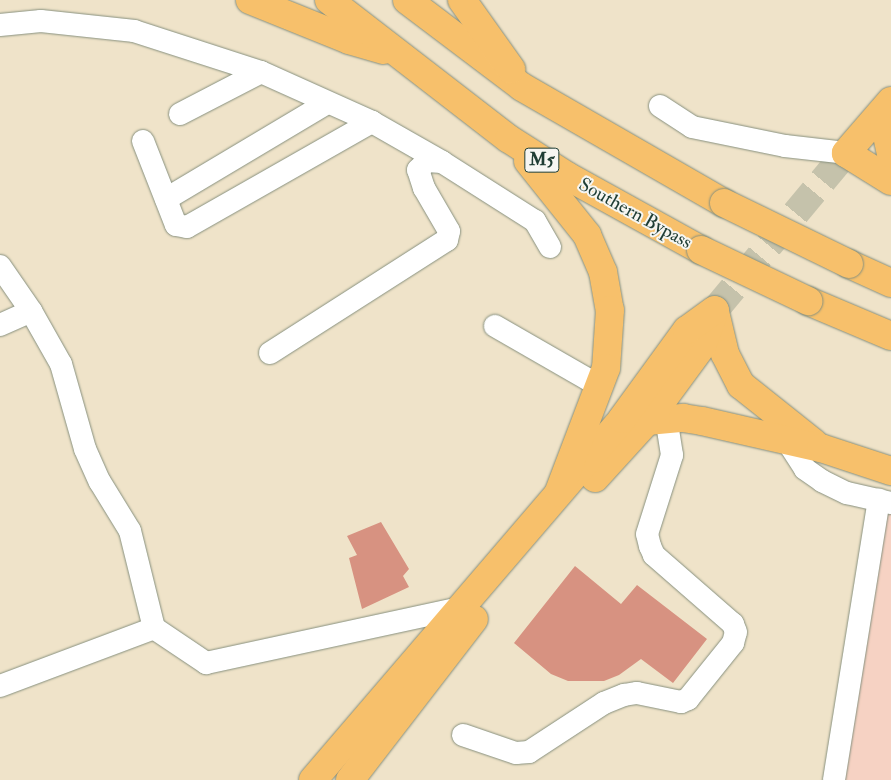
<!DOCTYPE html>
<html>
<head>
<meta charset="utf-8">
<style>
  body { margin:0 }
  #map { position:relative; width:891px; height:780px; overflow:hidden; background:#efe3c9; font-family:"IM FELL Double Pica",serif }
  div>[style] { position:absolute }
  .built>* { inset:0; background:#f6d2c3 }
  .building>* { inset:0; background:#d79281 }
  .major-tunnel>* { height:28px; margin-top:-14px; transform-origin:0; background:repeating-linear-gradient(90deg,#c5c2ab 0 28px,transparent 0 42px) }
  .roads { filter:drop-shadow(0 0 1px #87907e) drop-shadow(0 0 1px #87907e) }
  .minor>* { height:22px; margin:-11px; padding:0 11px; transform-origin:11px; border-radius:11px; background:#fff }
  .major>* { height:28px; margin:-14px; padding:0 14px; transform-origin:14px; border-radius:14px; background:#f7c06b }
  .highway>* { height:28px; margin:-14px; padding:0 14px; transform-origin:14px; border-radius:14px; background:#f7c06b }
  .bridges { filter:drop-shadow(0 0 1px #87907e) drop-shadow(0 0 1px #87907e) }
  .highway-bridge>* { height:28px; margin:-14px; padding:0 14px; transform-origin:14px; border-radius:14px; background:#f7c06b }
  span { translate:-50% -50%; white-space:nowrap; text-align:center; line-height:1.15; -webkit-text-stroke:4px #f6f6f2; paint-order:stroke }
  .shield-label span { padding:1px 4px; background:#f6f6f2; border:1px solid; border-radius:4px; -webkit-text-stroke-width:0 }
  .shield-label { font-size:18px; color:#1f3d34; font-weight:700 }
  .street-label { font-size:19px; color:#1f3d34 }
</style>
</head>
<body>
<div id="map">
  <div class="built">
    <i style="clip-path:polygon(877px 502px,891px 505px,891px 780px,836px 780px)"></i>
  </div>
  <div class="building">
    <i style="clip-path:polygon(381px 522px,409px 569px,403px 576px,409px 587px,362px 609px,349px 558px,357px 555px,347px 536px)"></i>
    <i style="clip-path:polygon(575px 566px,621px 604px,637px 585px,707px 639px,673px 683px,641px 659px,619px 675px,604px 681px,568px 681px,551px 674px,514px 643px)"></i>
  </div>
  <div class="major-tunnel">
    <i style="left:715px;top:310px;width:204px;rotate:-50.2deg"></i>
  </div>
  <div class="roads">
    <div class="minor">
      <i style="left:0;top:25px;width:41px;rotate:-5.6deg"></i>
      <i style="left:41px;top:21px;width:94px;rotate:6.1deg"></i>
      <i style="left:134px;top:31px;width:133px;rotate:17.9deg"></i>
      <i style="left:261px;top:72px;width:122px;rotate:24.2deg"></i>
      <i style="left:372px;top:122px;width:81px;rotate:29.7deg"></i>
      <i style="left:442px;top:162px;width:110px;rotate:32.4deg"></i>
      <i style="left:535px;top:221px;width:30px;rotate:60deg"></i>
      <i style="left:660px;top:106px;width:38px;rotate:33deg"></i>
      <i style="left:692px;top:127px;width:95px;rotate:11.5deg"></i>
      <i style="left:785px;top:146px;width:61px;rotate:6.5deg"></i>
      <i style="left:180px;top:114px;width:91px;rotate:-27.4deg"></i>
      <i style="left:143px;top:141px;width:90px;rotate:68.6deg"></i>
      <i style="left:176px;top:225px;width:11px;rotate:10deg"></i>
      <i style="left:187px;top:227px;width:213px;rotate:-29.6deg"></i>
      <i style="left:166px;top:199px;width:187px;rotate:-30.8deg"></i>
      <i style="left:0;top:266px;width:55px;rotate:55.4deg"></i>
      <i style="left:31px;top:311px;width:61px;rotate:60.5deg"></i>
      <i style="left:61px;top:364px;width:88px;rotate:74.2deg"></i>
      <i style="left:85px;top:449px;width:36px;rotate:66deg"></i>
      <i style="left:100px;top:482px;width:57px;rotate:58.5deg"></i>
      <i style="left:130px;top:531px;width:100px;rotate:76.1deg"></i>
      <i style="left:0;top:325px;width:34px;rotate:-24deg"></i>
      <i style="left:495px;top:326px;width:122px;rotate:29.9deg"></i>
      <i style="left:270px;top:353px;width:210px;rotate:-32.6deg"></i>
      <i style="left:447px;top:240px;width:9px;rotate:-77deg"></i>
      <i style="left:449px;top:231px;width:50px;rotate:-120.2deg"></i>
      <i style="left:424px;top:188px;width:19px;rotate:-108deg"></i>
      <i style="left:418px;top:170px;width:13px;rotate:-45deg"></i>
      <i style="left:427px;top:161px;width:15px;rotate:4deg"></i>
      <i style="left:787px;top:441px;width:33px;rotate:57deg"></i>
      <i style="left:805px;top:469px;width:21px;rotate:35deg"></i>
      <i style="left:822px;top:481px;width:28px;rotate:26deg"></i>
      <i style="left:847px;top:493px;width:45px;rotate:12.8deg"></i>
      <i style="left:0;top:686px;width:165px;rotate:-20.6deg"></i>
      <i style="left:154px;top:628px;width:63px;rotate:33.9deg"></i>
      <i style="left:206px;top:663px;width:260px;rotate:-12.2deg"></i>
      <i style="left:463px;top:735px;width:56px;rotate:18.8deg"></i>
      <i style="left:516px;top:753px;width:13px;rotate:-4deg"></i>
      <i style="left:529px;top:752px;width:90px;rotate:-33.2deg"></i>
      <i style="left:604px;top:703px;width:22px;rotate:-22deg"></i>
      <i style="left:624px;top:695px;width:13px;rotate:-9deg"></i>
      <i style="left:637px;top:693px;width:45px;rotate:11.6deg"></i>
      <i style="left:681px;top:702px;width:8px;rotate:-23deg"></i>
      <i style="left:688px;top:699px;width:72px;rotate:-51.2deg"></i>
      <i style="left:733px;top:643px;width:11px;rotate:-75deg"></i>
      <i style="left:736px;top:632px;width:9px;rotate:-111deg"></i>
      <i style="left:733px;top:624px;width:105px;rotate:-138.9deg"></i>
      <i style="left:654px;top:555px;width:10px;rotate:-114deg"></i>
      <i style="left:650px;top:546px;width:12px;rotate:-104deg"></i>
      <i style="left:647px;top:534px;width:83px;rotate:-72.4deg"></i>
      <i style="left:672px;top:455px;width:36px;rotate:-99deg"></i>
      <i style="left:834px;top:780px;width:284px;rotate:-80.9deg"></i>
    </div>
    <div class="major">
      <i style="left:891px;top:101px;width:69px;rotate:130.9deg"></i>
      <i style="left:846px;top:153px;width:53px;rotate:31.9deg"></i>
      <i style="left:882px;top:112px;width:43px;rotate:77.9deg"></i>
      <i style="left:715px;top:312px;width:43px;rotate:76.6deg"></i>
      <i style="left:725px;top:354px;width:35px;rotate:63deg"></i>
      <i style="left:741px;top:385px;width:93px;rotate:38.5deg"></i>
      <i style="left:647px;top:421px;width:36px;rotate:-5deg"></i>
      <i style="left:683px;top:418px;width:19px;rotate:9deg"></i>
      <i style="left:702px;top:421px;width:122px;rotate:12.8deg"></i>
      <i style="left:821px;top:448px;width:74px;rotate:18.2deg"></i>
      <i style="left:595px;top:478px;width:77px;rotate:-47.6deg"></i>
      <i style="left:647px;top:421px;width:93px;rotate:-53.7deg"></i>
      <i style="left:702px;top:346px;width:38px;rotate:-70deg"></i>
      <i style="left:313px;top:780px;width:475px;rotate:-49.4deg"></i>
      <i style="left:622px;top:419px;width:110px;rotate:-53.9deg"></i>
      <i style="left:687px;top:330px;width:34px;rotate:-36deg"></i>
      <i style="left:350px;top:780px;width:203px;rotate:-52.4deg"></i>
    </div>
    <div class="highway">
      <i style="left:250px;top:0;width:107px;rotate:22deg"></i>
      <i style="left:349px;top:40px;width:36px;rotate:16deg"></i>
      <i style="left:329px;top:0;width:227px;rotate:37.7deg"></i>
      <i style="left:509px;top:139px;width:69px;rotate:32.5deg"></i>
      <i style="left:567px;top:176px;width:153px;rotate:28.9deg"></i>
      <i style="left:407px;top:0;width:144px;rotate:37.1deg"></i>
      <i style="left:522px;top:87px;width:233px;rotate:29.9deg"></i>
      <i style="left:462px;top:0;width:85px;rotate:54.6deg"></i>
      <i style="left:528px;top:161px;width:95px;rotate:51.4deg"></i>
      <i style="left:587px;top:235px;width:40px;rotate:66.6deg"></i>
      <i style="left:603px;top:272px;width:39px;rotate:80deg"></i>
      <i style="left:610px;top:310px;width:58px;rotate:93.9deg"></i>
      <i style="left:606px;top:368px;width:133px;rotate:110.8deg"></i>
      <i style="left:849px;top:264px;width:46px;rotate:24.3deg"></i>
      <i style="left:808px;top:301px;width:90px;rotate:22.9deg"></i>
    </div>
  </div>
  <div class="bridges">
    <div class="highway-bridge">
      <i style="left:724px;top:203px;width:139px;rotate:26deg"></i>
      <i style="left:701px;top:250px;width:119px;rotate:25.5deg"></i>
    </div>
  </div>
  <div class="shield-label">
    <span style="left:542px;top:160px">M5</span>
  </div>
  <div class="street-label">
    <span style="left:635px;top:214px;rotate:29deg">Southern Bypass</span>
  </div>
</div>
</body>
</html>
